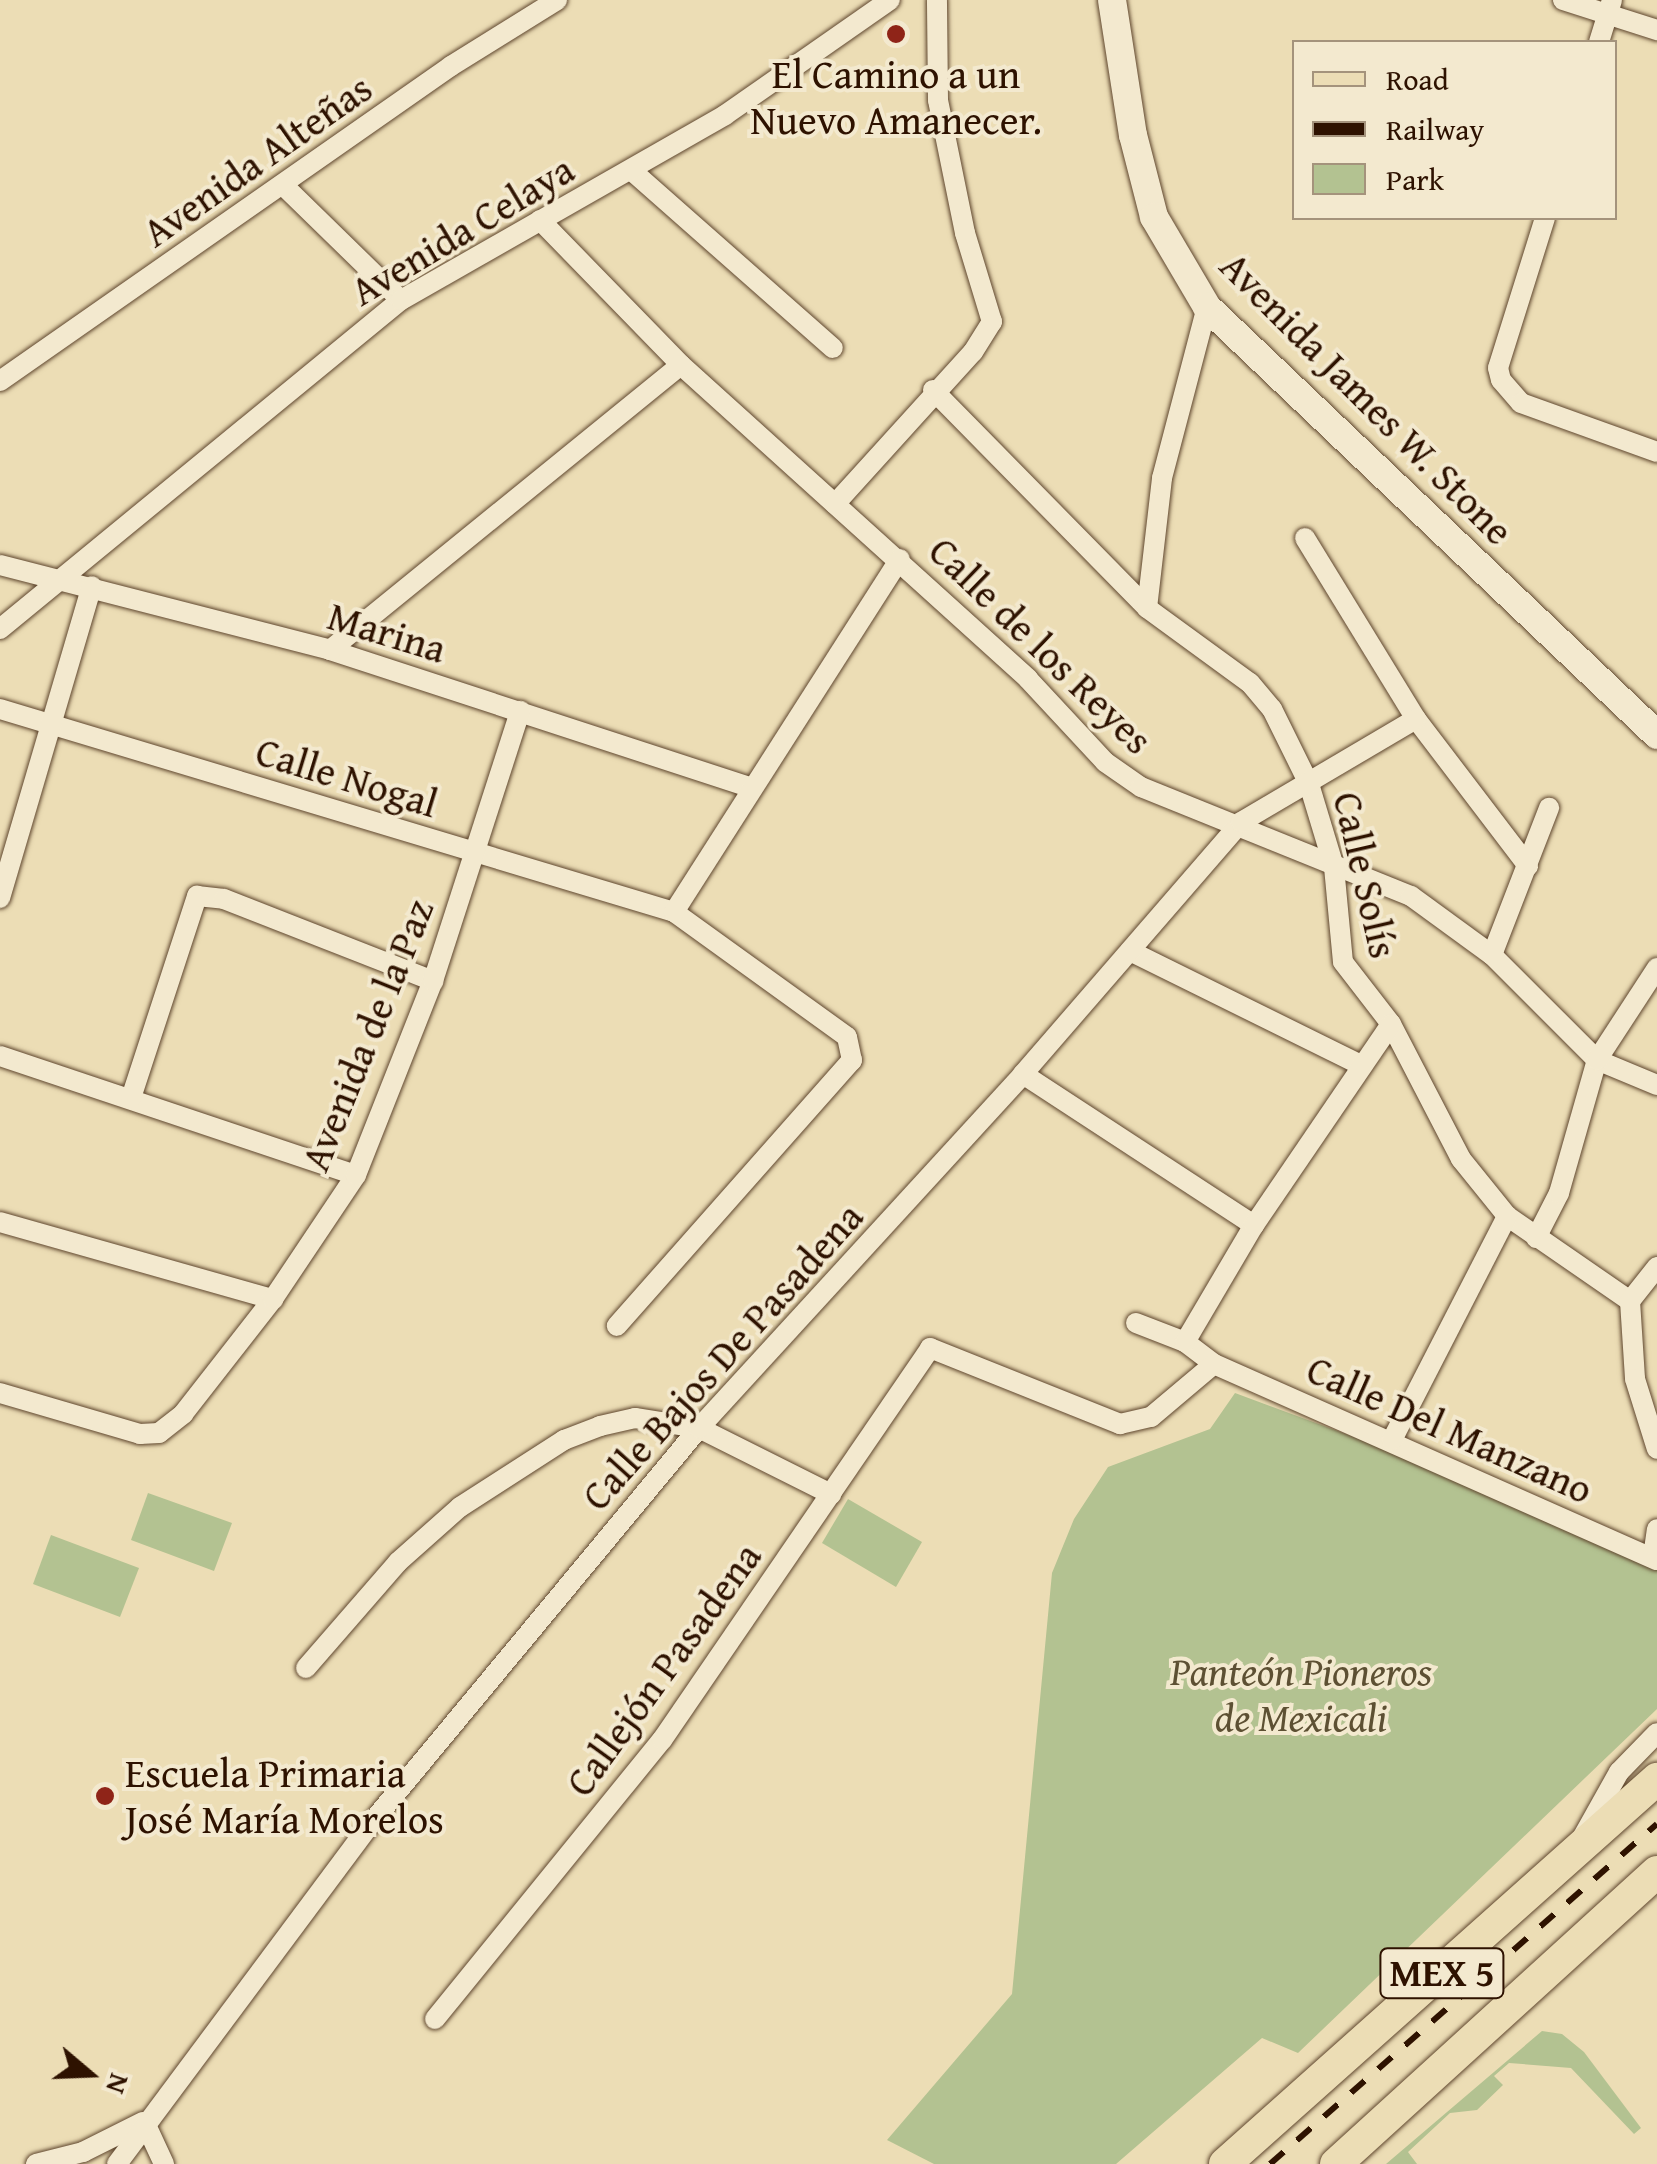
<!DOCTYPE html>
<html>
<head>
<meta charset="utf-8">
<style>
  body { margin:0 }
  #map { position:relative; width:1657px; height:2164px; overflow:hidden; background:#ecddb5; font-family:"Gentium Book Plus",serif }
  div>[style] { position:absolute }
  .green>* { inset:0; background:#b3c291 }
  .roads { filter:drop-shadow(0 0 2px #5e452d) drop-shadow(0 0 2px #5e452d) }
  .street>* { height:20px; margin:-10px; padding:0 10px; transform-origin:10px; border-radius:10px; background:#f3e9cf }
  .secondary>* { height:28px; margin:-14px; padding:0 14px; transform-origin:14px; border-radius:14px; background:#f3e9cf }
  .primary>* { height:32px; margin:-16px; padding:0 16px; transform-origin:16px; border-radius:16px; background:#ecddb5 }
  .rail>* { height:6px; margin-top:-3px; transform-origin:0; background:repeating-linear-gradient(90deg,#2e1200 0 18px,transparent 0 36px) }
  .dots>* { width:28px; height:28px; translate:-50% -50%; box-sizing:border-box; border:5px solid #f3e9cf; border-radius:50% }
  span { translate:-50% -50%; white-space:nowrap; text-align:center; line-height:1.15; -webkit-text-stroke:8px #f3e9cf; paint-order:stroke }
  .shield-label span { padding:2px 8px; background:#f3e9cf; border:2px solid; border-radius:8px; -webkit-text-stroke-width:0 }
  .shield-label { font-size:38px; color:#2e1200; font-weight:700 }
  .poi-label { font-size:40px; color:#2e1200 }
  .left { translate:0 -50%; text-align:left }
  .street-label { font-size:40px; color:#2e1200 }
  .park-label { font-size:40px; color:#5d5033; font-style:italic }
  .legend { position:absolute; left:1292px; top:40px; width:325px; height:180px; box-sizing:border-box; background:#f3e9cf; border:2px solid #a4937c; margin:0; padding:12px 18px; list-style:none; font-size:30px; color:#2e1200 }
  .legend li { display:flex; align-items:center; gap:20px; height:50px }
  .legend b { width:50px; border:2px solid #a4937c }
  .north { position:absolute; left:40px; top:2024px; width:100px; height:100px; -webkit-text-stroke:8px #f3e9cf; paint-order:stroke; rotate:109deg; font-size:28px; font-weight:700; line-height:40px; text-align:center; color:#2e1200 }
  .north::after { content:''; display:block; margin:auto; width:35px; height:45px; background:#2e1200; clip-path:polygon(50% 0,100% 100%,50% 72%,0 100%) }
</style>
</head>
<body>
<div id="map">
  <div class="green">
    <i style="clip-path:polygon(1235px 1393px,1446px 1471px,1657px 1568px,1657px 1709px,1298px 2053px,1262px 2038px,1116px 2164px,934px 2164px,887px 2140px,1012px 1994px,1052px 1573px,1074px 1519px,1108px 1467px,1210px 1429px)"></i>
    <i style="clip-path:polygon(148px 1493px,232px 1523px,214px 1571px,131px 1540px)"></i>
    <i style="clip-path:polygon(848px 1499px,922px 1542px,896px 1587px,822px 1543px)"></i>
    <i style="clip-path:polygon(51px 1535px,139px 1568px,120px 1617px,33px 1584px)"></i>
    <i style="clip-path:polygon(1542px 2031px,1562px 2034px,1584px 2052px,1641px 2128px,1634px 2134px,1571px 2068px,1509px 2063px,1494px 2076px,1503px 2085px,1477px 2110px,1450px 2113px,1408px 2152px,1417px 2164px,1386px 2164px)"></i>
  </div>
  <div class="roads">
    <div class="street">
      <i style="left:1563px;top:0;width:99px;rotate:17.7deg"></i>
      <i style="left:1599px;top:42px;width:44px;rotate:-72.8deg"></i>
      <i style="left:631px;top:170px;width:269px;rotate:41.4deg"></i>
      <i style="left:284px;top:186px;width:163px;rotate:44.3deg"></i>
      <i style="left:1545px;top:218px;width:157px;rotate:107.4deg"></i>
      <i style="left:1498px;top:368px;width:12px;rotate:76deg"></i>
      <i style="left:1501px;top:380px;width:30px;rotate:49deg"></i>
      <i style="left:1521px;top:403px;width:145px;rotate:19.8deg"></i>
      <i style="left:540px;top:220px;width:202px;rotate:45.8deg"></i>
      <i style="left:681px;top:365px;width:468px;rotate:42.1deg"></i>
      <i style="left:1028px;top:679px;width:113px;rotate:47.1deg"></i>
      <i style="left:1105px;top:762px;width:44px;rotate:34.8deg"></i>
      <i style="left:1141px;top:787px;width:291px;rotate:22deg"></i>
      <i style="left:1411px;top:896px;width:100px;rotate:36.1deg"></i>
      <i style="left:1492px;top:955px;width:148px;rotate:45deg"></i>
      <i style="left:1597px;top:1060px;width:65px;rotate:22.6deg"></i>
      <i style="left:0;top:381px;width:550px;rotate:-34.93deg"></i>
      <i style="left:451px;top:66px;width:125px;rotate:-31.9deg"></i>
      <i style="left:933px;top:390px;width:305px;rotate:45.5deg"></i>
      <i style="left:1147px;top:608px;width:127px;rotate:36.1deg"></i>
      <i style="left:1250px;top:683px;width:34px;rotate:50deg"></i>
      <i style="left:1272px;top:709px;width:84px;rotate:63.7deg"></i>
      <i style="left:1309px;top:784px;width:87px;rotate:73.2deg"></i>
      <i style="left:1334px;top:867px;width:95px;rotate:84.6deg"></i>
      <i style="left:1343px;top:962px;width:78px;rotate:52.3deg"></i>
      <i style="left:1391px;top:1024px;width:152px;rotate:62.6deg"></i>
      <i style="left:1461px;top:1159px;width:73px;rotate:51.1deg"></i>
      <i style="left:1507px;top:1216px;width:150px;rotate:34.6deg"></i>
      <i style="left:835px;top:504px;width:205px;rotate:-47.8deg"></i>
      <i style="left:973px;top:352px;width:36px;rotate:-58deg"></i>
      <i style="left:992px;top:322px;width:93px;rotate:-106.9deg"></i>
      <i style="left:965px;top:233px;width:136px;rotate:-101.5deg"></i>
      <i style="left:938px;top:100px;width:100px;rotate:-90.6deg"></i>
      <i style="left:1305px;top:538px;width:212px;rotate:58.5deg"></i>
      <i style="left:1416px;top:719px;width:185px;rotate:52.7deg"></i>
      <i style="left:0;top:565px;width:341px;rotate:14.4deg"></i>
      <i style="left:330px;top:650px;width:440px;rotate:18.1deg"></i>
      <i style="left:1147px;top:608px;width:131px;rotate:-83.4deg"></i>
      <i style="left:1162px;top:478px;width:177px;rotate:-75.3deg"></i>
      <i style="left:0;top:629px;width:519px;rotate:-39.37deg"></i>
      <i style="left:401px;top:300px;width:373px;rotate:-29.7deg"></i>
      <i style="left:725px;top:115px;width:201px;rotate:-34.9deg"></i>
      <i style="left:330px;top:650px;width:452px;rotate:-39.1deg"></i>
      <i style="left:0;top:709px;width:704px;rotate:16.76deg"></i>
      <i style="left:674px;top:912px;width:213px;rotate:35.8deg"></i>
      <i style="left:847px;top:1037px;width:24px;rotate:78deg"></i>
      <i style="left:852px;top:1060px;width:355px;rotate:131.5deg"></i>
      <i style="left:0;top:898px;width:325px;rotate:-73.6deg"></i>
      <i style="left:674px;top:912px;width:419px;rotate:-57.4deg"></i>
      <i style="left:1130px;top:951px;width:258px;rotate:26.3deg"></i>
      <i style="left:1492px;top:955px;width:158px;rotate:-68.8deg"></i>
      <i style="left:0;top:1056px;width:375px;rotate:18.5deg"></i>
      <i style="left:1023px;top:1074px;width:276px;rotate:33.2deg"></i>
      <i style="left:131px;top:1098px;width:213px;rotate:-71.9deg"></i>
      <i style="left:197px;top:896px;width:27px;rotate:6deg"></i>
      <i style="left:224px;top:899px;width:225px;rotate:21.4deg"></i>
      <i style="left:0;top:1222px;width:284px;rotate:15.8deg"></i>
      <i style="left:1536px;top:1238px;width:51px;rotate:-62.9deg"></i>
      <i style="left:1559px;top:1193px;width:138px;rotate:-74.1deg"></i>
      <i style="left:1597px;top:1060px;width:110px;rotate:-56.9deg"></i>
      <i style="left:1657px;top:1267px;width:43px;rotate:128.5deg"></i>
      <i style="left:1630px;top:1301px;width:78px;rotate:86.3deg"></i>
      <i style="left:1635px;top:1379px;width:73px;rotate:72.6deg"></i>
      <i style="left:1136px;top:1323px;width:53px;rotate:21.2deg"></i>
      <i style="left:1185px;top:1342px;width:36px;rotate:37deg"></i>
      <i style="left:1214px;top:1364px;width:484px;rotate:23.9deg"></i>
      <i style="left:1185px;top:1342px;width:136px;rotate:-59.5deg"></i>
      <i style="left:1254px;top:1225px;width:243px;rotate:-55.7deg"></i>
      <i style="left:0;top:1393px;width:146px;rotate:16.3deg"></i>
      <i style="left:140px;top:1434px;width:19px;rotate:-3deg"></i>
      <i style="left:159px;top:1433px;width:31px;rotate:-38deg"></i>
      <i style="left:183px;top:1414px;width:146px;rotate:-52deg"></i>
      <i style="left:273px;top:1299px;width:149px;rotate:-56.2deg"></i>
      <i style="left:356px;top:1175px;width:209px;rotate:-68.4deg"></i>
      <i style="left:433px;top:981px;width:284px;rotate:-72.1deg"></i>
      <i style="left:1392px;top:1440px;width:252px;rotate:-62.8deg"></i>
      <i style="left:1653px;top:1557px;width:28px;rotate:-82deg"></i>
      <i style="left:306px;top:1668px;width:140px;rotate:-49deg"></i>
      <i style="left:398px;top:1562px;width:83px;rotate:-41.6deg"></i>
      <i style="left:460px;top:1507px;width:124px;rotate:-32.8deg"></i>
      <i style="left:564px;top:1440px;width:39px;rotate:-21deg"></i>
      <i style="left:600px;top:1426px;width:36px;rotate:-13deg"></i>
      <i style="left:635px;top:1418px;width:65px;rotate:8.9deg"></i>
      <i style="left:699px;top:1428px;width:148px;rotate:26.6deg"></i>
      <i style="left:1581px;top:1840px;width:78px;rotate:-60.8deg"></i>
      <i style="left:1619px;top:1772px;width:54px;rotate:-45.7deg"></i>
      <i style="left:435px;top:2019px;width:360px;rotate:-50.9deg"></i>
      <i style="left:662px;top:1740px;width:475px;rotate:-55.6deg"></i>
      <i style="left:930px;top:1348px;width:205px;rotate:21.8deg"></i>
      <i style="left:1120px;top:1424px;width:32px;rotate:-13deg"></i>
      <i style="left:1151px;top:1417px;width:82px;rotate:-40.1deg"></i>
      <i style="left:146px;top:2125px;width:43px;rotate:65.2deg"></i>
      <i style="left:36px;top:2164px;width:49px;rotate:-14.3deg"></i>
      <i style="left:83px;top:2152px;width:67px;rotate:-26.6deg"></i>
      <i style="left:117px;top:2164px;width:420px;rotate:-53.3deg"></i>
      <i style="left:368px;top:1827px;width:518px;rotate:-50.32deg"></i>
      <i style="left:699px;top:1428px;width:480px;rotate:-47.5deg"></i>
      <i style="left:1023px;top:1074px;width:333px;rotate:-49.1deg"></i>
      <i style="left:1241px;top:822px;width:203px;rotate:-30.5deg"></i>
    </div>
    <div class="secondary">
      <i style="left:1112px;top:0;width:137px;rotate:81.2deg"></i>
      <i style="left:1133px;top:135px;width:85px;rotate:75.6deg"></i>
      <i style="left:1154px;top:217px;width:104px;rotate:59.5deg"></i>
      <i style="left:1207px;top:307px;width:621px;rotate:43.56deg"></i>
    </div>
    <div class="primary">
      <i style="left:1225px;top:2164px;width:579px;rotate:-41.71deg"></i>
      <i style="left:1336px;top:2164px;width:434px;rotate:-42.3deg"></i>
    </div>
  </div>
  <div class="rail">
    <i style="left:1270px;top:2164px;width:515px;rotate:-41.3deg"></i>
  </div>
  <div class="dots">
    <i style="left:896px;top:34px;background:#8f2418"></i>
    <i style="left:105px;top:1796px;background:#8f2418"></i>
  </div>
  <div class="shield-label">
    <span style="left:1442px;top:1973px">MEX 5</span>
  </div>
  <div class="poi-label">
    <span style="left:896px;top:97px">El Camino a un<br>Nuevo Amanecer.</span>
    <span class="left" style="left:125px;top:1796px">Escuela Primaria<br>José María Morelos</span>
  </div>
  <div class="street-label">
    <span style="left:257px;top:160px;rotate:-35deg">Avenida Alteñas</span>
    <span style="left:462px;top:230px;rotate:-31deg">Avenida Celaya</span>
    <span style="left:1367px;top:398px;rotate:45deg">Avenida James W. Stone</span>
    <span style="left:387px;top:632px;rotate:17deg">Marina</span>
    <span style="left:1041px;top:645px;rotate:44deg">Calle de los Reyes</span>
    <span style="left:347px;top:777px;rotate:17deg">Calle Nogal</span>
    <span style="left:1366px;top:875px;rotate:77deg">Calle Solís</span>
    <span style="left:367px;top:1035px;rotate:-68deg">Avenida de la Paz</span>
    <span style="left:722px;top:1356px;rotate:-48deg">Calle Bajos De Pasadena</span>
    <span style="left:1450px;top:1429px;rotate:24deg">Calle Del Manzano</span>
    <span style="left:663px;top:1669px;rotate:-54deg">Callejón Pasadena</span>
  </div>
  <div class="park-label">
    <span style="left:1301px;top:1694px">Panteón Pioneros<br>de Mexicali</span>
  </div>
  <ul class="legend">
  <li><b style="height:12px;background:#ecddb5"></b>Road</li>
  <li><b style="height:12px;background:#2e1200"></b>Railway</li>
  <li><b style="height:28px;background:#b3c291"></b>Park</li>
  </ul>
  <div class="north">N</div>
</div>
</body>
</html>
